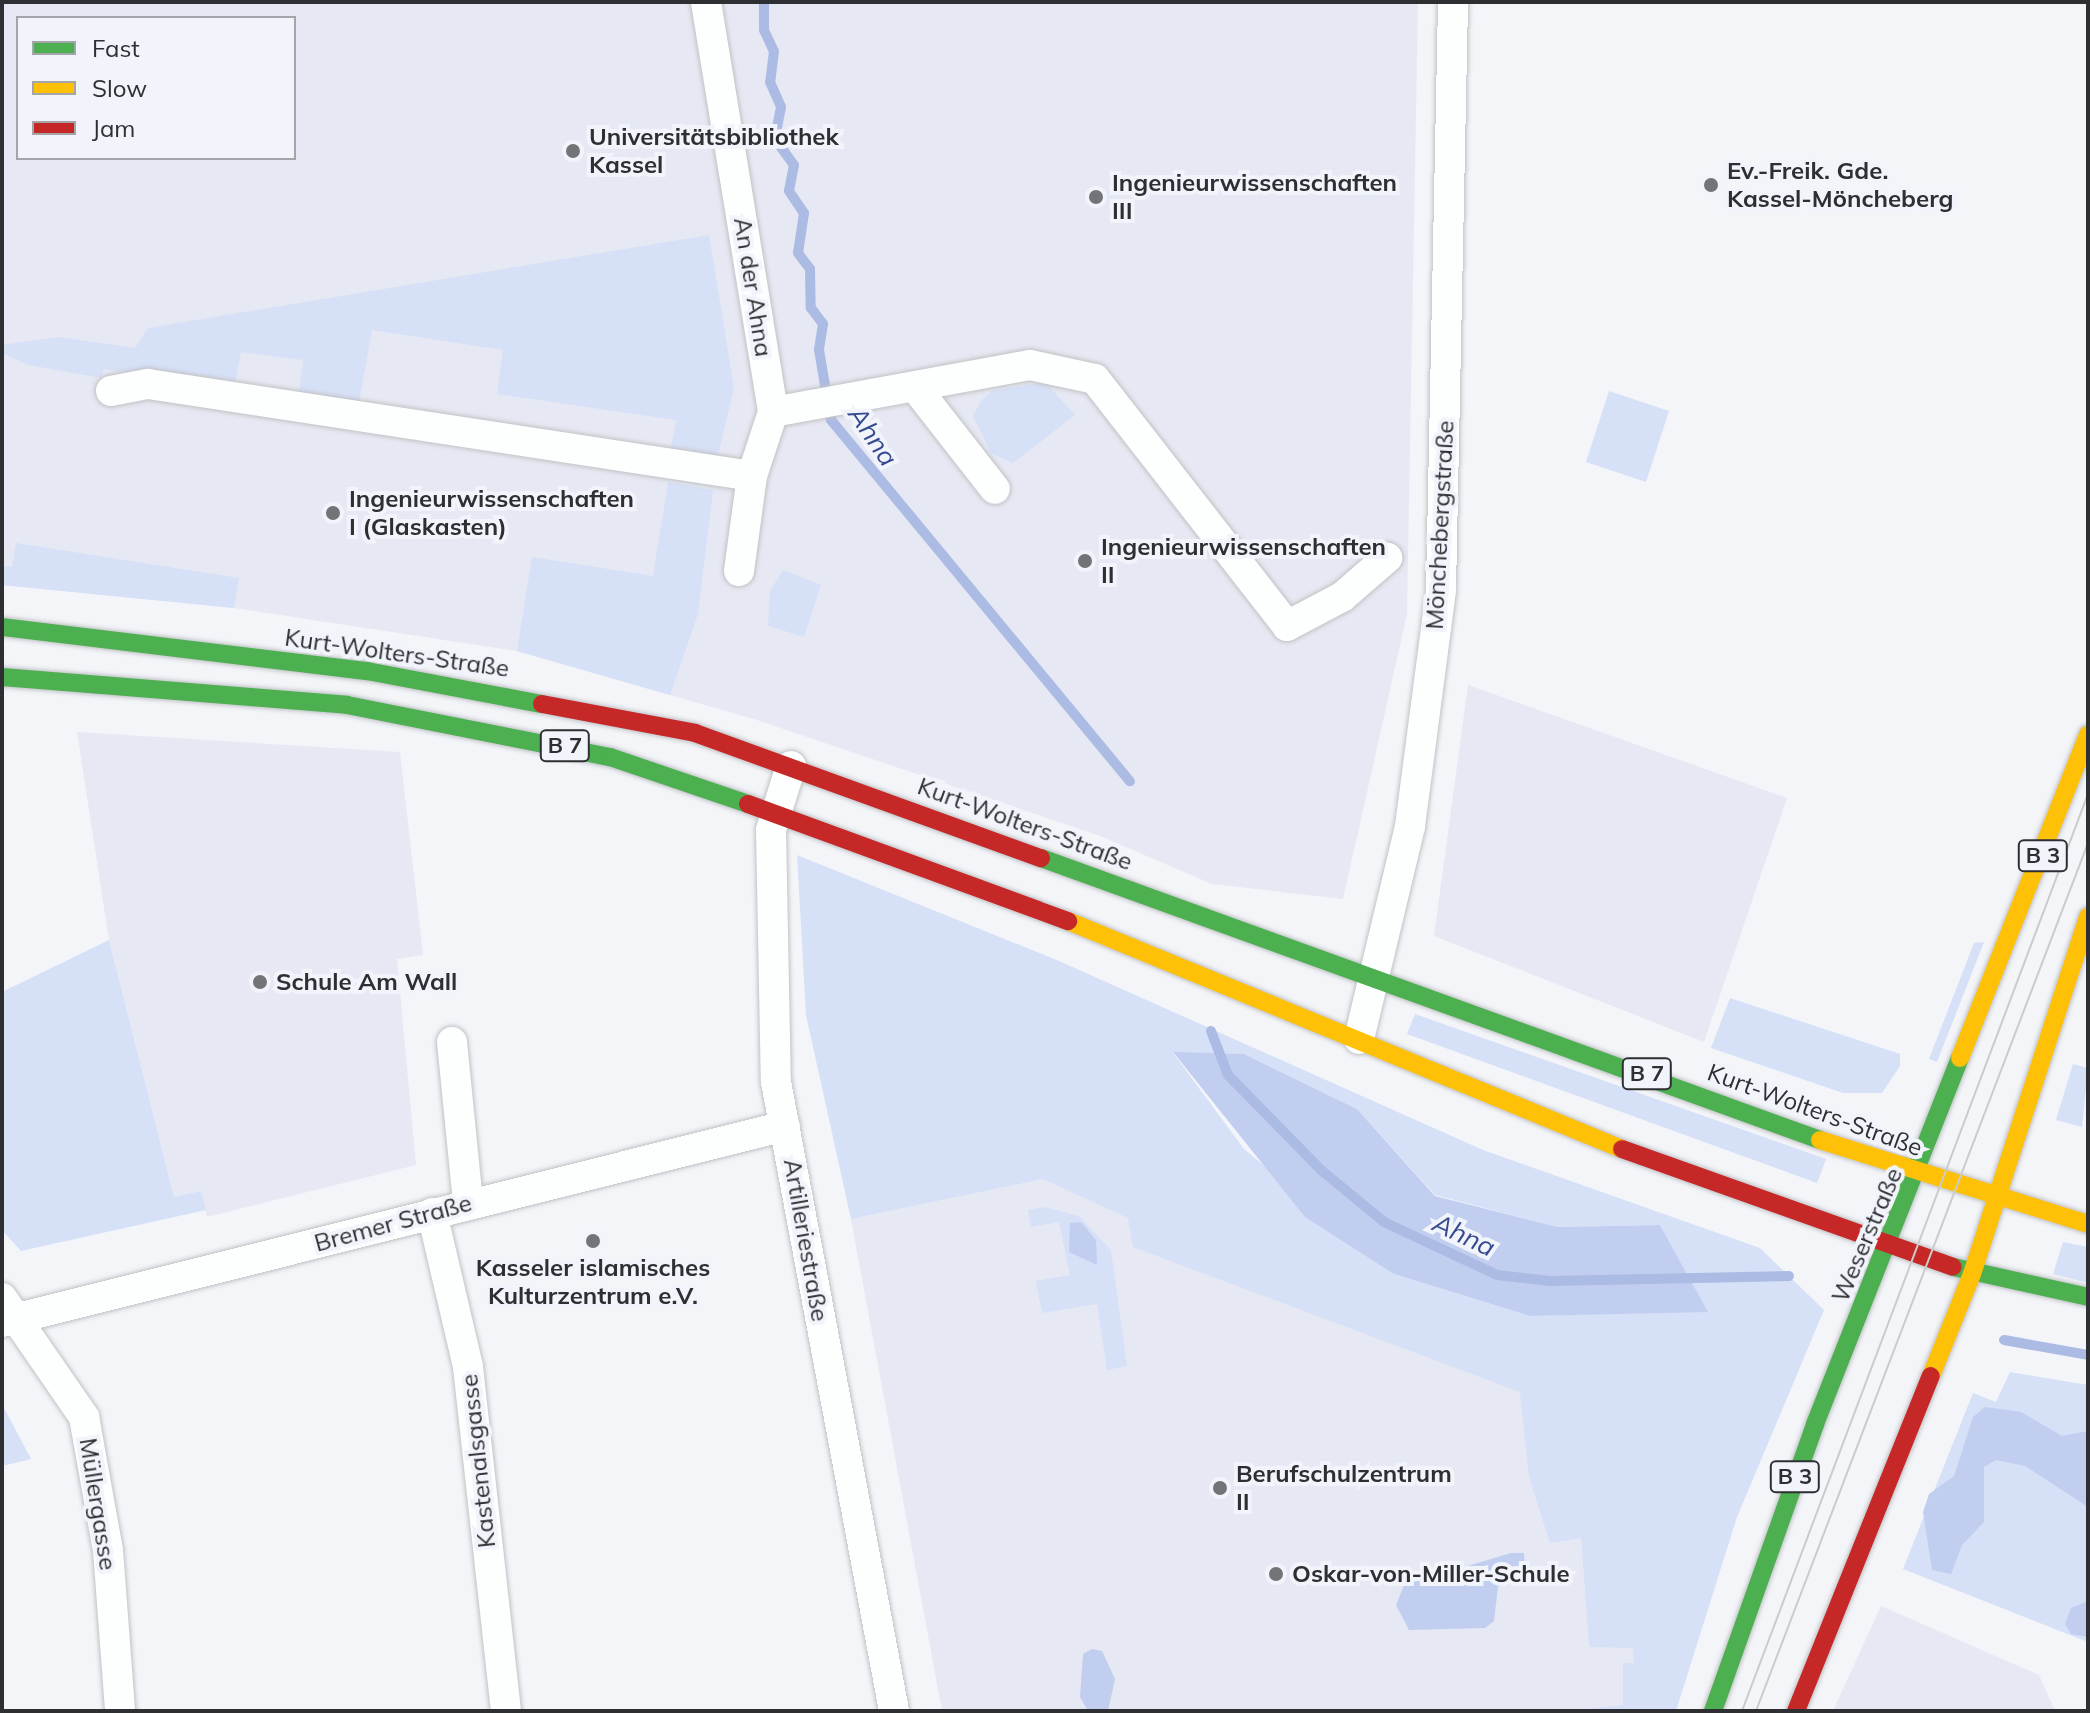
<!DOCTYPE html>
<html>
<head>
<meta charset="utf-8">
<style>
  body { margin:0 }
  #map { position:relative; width:2090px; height:1713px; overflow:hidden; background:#f3f5f9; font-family:Mulish,sans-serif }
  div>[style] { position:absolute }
  .built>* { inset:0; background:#e6e9f3 }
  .green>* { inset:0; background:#d6e0f7 }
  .forest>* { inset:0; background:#c1cef0 }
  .stream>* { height:10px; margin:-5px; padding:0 5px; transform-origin:5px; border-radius:5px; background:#acbbe4 }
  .roads { filter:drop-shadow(0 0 2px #c1c2c5) drop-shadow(0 0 2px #c1c2c5) }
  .street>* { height:30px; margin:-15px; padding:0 15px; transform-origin:15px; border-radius:15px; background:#fdfefe }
  .fast>* { height:18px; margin:-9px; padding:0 9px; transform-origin:9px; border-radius:9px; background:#4caf50 }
  .slow>* { height:18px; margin:-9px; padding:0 9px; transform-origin:9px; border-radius:9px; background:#ffc107 }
  .jam>* { height:18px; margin:-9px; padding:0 9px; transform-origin:9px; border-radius:9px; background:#c62828 }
  .tram>* { height:2px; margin:-1px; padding:0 1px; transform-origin:1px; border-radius:1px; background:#cbcbcc }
  .dots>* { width:22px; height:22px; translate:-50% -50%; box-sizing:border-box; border:4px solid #f1f4fb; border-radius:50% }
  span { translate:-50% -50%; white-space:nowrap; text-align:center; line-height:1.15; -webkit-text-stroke:8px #f1f4fb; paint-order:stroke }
  .shield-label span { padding:2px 6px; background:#f1f4fb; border:2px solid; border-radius:6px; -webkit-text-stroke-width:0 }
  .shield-label { font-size:22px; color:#2e2f32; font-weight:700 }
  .poi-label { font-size:24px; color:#2e2f32; font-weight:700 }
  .left { translate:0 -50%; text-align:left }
  .street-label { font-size:24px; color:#2e2f32 }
  .water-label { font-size:26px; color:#34498e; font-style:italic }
  .frame { position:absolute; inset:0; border:4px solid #2e2f32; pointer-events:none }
  .legend { position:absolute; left:16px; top:16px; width:280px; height:144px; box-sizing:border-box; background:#f1f4fb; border:2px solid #a3a5ab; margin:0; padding:10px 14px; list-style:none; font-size:24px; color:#2e2f32 }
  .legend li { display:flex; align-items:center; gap:16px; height:40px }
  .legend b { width:40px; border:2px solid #a3a5ab }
</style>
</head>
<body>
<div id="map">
  <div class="built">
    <i style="clip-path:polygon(evenodd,2px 2px,1418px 2px,1407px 614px,1343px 899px,1212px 884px,1100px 836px,757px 720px,517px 651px,234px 608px,2px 585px,2px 2px,18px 18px,294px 18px,294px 158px,18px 158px,18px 18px)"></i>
    <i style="clip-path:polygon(1468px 685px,1787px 798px,1704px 1042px,1434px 936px)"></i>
    <i style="clip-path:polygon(77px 732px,400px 752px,423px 955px,397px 959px,416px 1165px,207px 1217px,201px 1191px,174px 1197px,109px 940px)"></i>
    <i style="clip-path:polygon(1043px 1179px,1520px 1388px,1550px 1543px,1581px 1537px,1589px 1646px,1647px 1647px,1676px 1711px,942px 1711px,851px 1219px)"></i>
    <i style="clip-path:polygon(1881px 1606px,2039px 1675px,2055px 1711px,1833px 1711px)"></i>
  </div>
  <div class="green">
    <i style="clip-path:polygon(709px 235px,734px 388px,717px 460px,670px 452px,676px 420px,497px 394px,503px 350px,372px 330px,359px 403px,299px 395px,303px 360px,241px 352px,234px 388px,104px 369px,101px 378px,28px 365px,2px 353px,2px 345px,58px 337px,135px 348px,148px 328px)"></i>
    <i style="clip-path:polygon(1045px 382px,1075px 415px,1013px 463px,991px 453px,973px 416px,981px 401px,992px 391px)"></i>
    <i style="clip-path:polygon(1609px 391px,1669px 411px,1646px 482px,1586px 462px)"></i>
    <i style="clip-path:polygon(668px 482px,713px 490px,698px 614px,670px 695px,517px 651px,532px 557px,653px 576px)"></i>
    <i style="clip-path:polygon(16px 543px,239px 578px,234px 608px,2px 585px,2px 566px,12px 567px)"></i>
    <i style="clip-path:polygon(783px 570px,821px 585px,804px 637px,768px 626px,770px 591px)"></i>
    <i style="clip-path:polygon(evenodd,797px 855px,1059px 961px,1483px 1150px,1760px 1248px,1824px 1310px,1737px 1517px,1676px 1711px,1572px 1711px,1623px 1705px,1623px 1663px,1634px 1663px,1633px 1648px,1589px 1647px,1581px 1538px,1550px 1543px,1529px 1477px,1520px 1392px,1133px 1247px,1128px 1218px,1043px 1179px,851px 1219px,806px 1015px,797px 855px,1173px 1053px,1244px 1054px,1357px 1109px,1435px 1195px,1558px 1227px,1660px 1225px,1707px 1311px,1530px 1316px,1394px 1274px,1244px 1149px,1173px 1053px)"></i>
    <i style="clip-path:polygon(109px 940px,174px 1197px,201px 1191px,206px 1210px,21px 1251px,2px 1230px,2px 992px)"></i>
    <i style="clip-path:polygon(1984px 942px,1937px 1062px,1929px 1059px,1974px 943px)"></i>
    <i style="clip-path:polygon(1730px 998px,1900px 1054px,1900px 1066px,1882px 1093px,1843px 1093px,1711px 1048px)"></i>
    <i style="clip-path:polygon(1415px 1014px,1826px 1159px,1817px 1183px,1407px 1034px)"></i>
    <i style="clip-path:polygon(2073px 1064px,2088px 1068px,2082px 1127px,2056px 1120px)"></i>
    <i style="clip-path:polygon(1044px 1207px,1079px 1216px,1111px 1250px,1127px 1366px,1107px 1370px,1097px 1304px,1042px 1313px,1036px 1281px,1070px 1275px,1059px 1222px,1031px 1227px,1028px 1210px)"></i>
    <i style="clip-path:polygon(2063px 1242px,2088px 1247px,2088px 1283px,2053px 1274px)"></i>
    <i style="clip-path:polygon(2010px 1372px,2088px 1385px,2088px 1642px,1903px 1569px,1973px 1393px,1996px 1402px)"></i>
    <i style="clip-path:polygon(2px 1404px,31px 1459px,2px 1466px)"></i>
  </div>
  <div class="forest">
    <i style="clip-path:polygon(1173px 1052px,1244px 1054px,1357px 1109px,1435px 1196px,1558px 1227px,1660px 1225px,1708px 1312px,1530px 1316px,1394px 1274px,1305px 1217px)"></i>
    <i style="clip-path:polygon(1081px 1222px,1096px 1240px,1097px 1265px,1069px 1252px,1070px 1223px)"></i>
    <i style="clip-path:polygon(1985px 1407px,2021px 1412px,2062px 1436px,2088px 1431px,2088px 1507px,2025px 1466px,1996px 1460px,1984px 1467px,1984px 1522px,1962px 1545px,1951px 1574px,1932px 1570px,1923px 1512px,1929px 1494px,1954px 1476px,1973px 1417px)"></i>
    <i style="clip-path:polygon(1511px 1553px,1524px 1553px,1525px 1569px,1498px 1587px,1494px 1621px,1485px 1628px,1409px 1630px,1396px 1605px,1404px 1585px)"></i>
    <i style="clip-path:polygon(2088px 1601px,2088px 1637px,2071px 1634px,2065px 1624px,2071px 1608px)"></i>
    <i style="clip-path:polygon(1092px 1649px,1102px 1651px,1115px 1679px,1108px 1711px,1088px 1711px,1080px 1697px,1083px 1654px)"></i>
  </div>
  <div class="stream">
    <i style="left:764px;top:2px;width:28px;rotate:90deg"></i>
    <i style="left:764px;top:30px;width:23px;rotate:65deg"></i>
    <i style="left:774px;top:51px;width:31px;rotate:97deg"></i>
    <i style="left:770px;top:82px;width:27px;rotate:66deg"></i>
    <i style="left:781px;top:107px;width:33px;rotate:101deg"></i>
    <i style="left:775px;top:139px;width:32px;rotate:54deg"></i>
    <i style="left:794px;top:165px;width:26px;rotate:101deg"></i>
    <i style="left:789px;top:191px;width:27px;rotate:56deg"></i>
    <i style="left:804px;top:213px;width:40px;rotate:98.5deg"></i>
    <i style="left:798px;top:253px;width:20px;rotate:53deg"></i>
    <i style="left:810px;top:269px;width:39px;rotate:89deg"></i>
    <i style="left:811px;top:308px;width:20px;rotate:53deg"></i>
    <i style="left:823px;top:324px;width:26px;rotate:99deg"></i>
    <i style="left:819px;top:350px;width:71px;rotate:80.3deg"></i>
    <i style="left:831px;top:420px;width:469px;rotate:50.4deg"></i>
    <i style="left:1211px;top:1031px;width:47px;rotate:68.9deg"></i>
    <i style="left:1228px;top:1075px;width:133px;rotate:45.6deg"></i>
    <i style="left:1321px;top:1170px;width:82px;rotate:39.5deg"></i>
    <i style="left:1384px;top:1222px;width:125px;rotate:25.1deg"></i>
    <i style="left:1497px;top:1275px;width:53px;rotate:6.5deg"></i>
    <i style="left:1550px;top:1281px;width:239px;rotate:-1.2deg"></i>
    <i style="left:2004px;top:1340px;width:85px;rotate:10.1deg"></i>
  </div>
  <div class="roads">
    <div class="street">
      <i style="left:706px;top:2px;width:415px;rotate:80.7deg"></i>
      <i style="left:773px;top:412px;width:67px;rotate:108.2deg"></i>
      <i style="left:752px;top:476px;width:96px;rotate:97.8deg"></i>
      <i style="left:916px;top:388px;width:128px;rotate:52deg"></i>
      <i style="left:111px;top:391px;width:38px;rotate:-11deg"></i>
      <i style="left:148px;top:384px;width:611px;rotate:8.66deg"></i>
      <i style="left:773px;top:412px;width:261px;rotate:-10.4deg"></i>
      <i style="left:1030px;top:365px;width:66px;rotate:12.2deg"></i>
      <i style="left:1095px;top:379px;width:313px;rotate:52.1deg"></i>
      <i style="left:1287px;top:626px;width:62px;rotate:-27.8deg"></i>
      <i style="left:1342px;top:597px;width:60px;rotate:-40.9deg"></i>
      <i style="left:791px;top:766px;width:67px;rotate:107.4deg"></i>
      <i style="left:771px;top:830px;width:252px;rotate:88.9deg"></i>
      <i style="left:776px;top:1082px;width:640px;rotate:79.37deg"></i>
      <i style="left:1359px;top:1039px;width:219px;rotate:-76.5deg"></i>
      <i style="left:1410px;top:826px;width:238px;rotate:-82.5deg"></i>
      <i style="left:1441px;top:590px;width:588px;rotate:-88.83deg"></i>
      <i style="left:452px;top:1042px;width:162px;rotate:84.3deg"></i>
      <i style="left:432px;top:1213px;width:158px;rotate:76.8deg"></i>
      <i style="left:468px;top:1367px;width:346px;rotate:83.7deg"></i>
      <i style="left:2px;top:1298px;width:145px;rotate:55.4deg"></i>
      <i style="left:84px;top:1417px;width:135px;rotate:79.8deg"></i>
      <i style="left:108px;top:1550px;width:161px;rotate:85.7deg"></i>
      <i style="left:2px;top:1322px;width:807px;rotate:-14.05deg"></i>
    </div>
    <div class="fast">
      <i style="left:2px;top:627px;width:368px;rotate:6.9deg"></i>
      <i style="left:367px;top:671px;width:178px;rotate:10.7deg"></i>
      <i style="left:2px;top:677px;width:346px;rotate:4.6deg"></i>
      <i style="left:347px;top:705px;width:268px;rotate:11.2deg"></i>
      <i style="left:610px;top:757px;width:146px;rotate:18.8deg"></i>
      <i style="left:1041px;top:858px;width:828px;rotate:19.9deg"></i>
      <i style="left:1953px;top:1267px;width:138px;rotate:12.5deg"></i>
      <i style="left:1713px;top:1711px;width:305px;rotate:-70.4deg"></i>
      <i style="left:1815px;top:1424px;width:394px;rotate:-68.4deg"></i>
    </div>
    <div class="slow">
      <i style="left:1068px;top:921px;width:599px;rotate:22.37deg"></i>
      <i style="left:1960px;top:1058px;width:348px;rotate:-68.4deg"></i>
      <i style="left:1820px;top:1140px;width:281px;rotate:17.4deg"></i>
      <i style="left:1931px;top:1376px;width:110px;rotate:-68.1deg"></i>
      <i style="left:1972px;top:1274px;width:376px;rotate:-72deg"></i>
    </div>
    <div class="jam">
      <i style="left:542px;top:704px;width:156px;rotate:10.7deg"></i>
      <i style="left:695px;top:733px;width:368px;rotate:19.9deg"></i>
      <i style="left:748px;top:804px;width:341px;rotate:20.1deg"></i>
      <i style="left:1622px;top:1149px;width:351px;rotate:19.6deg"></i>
      <i style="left:1796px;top:1711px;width:361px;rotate:-68.1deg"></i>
    </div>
  </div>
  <div class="tram">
    <i style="left:1742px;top:1711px;width:980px;rotate:-69.33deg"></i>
    <i style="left:1756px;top:1711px;width:929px;rotate:-69.07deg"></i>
  </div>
  <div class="dots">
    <i style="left:573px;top:151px;background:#737478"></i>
    <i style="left:1711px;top:185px;background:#737478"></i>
    <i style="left:1096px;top:197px;background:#737478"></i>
    <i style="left:333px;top:513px;background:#737478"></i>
    <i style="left:1085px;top:561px;background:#737478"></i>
    <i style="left:260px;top:982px;background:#737478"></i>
    <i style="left:593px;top:1241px;background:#737478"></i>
    <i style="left:1220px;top:1488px;background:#737478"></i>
    <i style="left:1276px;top:1574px;background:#737478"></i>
  </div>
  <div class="shield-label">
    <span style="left:565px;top:746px">B 7</span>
    <span style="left:2043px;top:856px">B 3</span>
    <span style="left:1647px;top:1074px">B 7</span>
    <span style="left:1795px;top:1477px">B 3</span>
  </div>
  <div class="poi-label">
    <span class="left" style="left:589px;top:151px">Universitätsbibliothek<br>Kassel</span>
    <span class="left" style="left:1727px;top:185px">Ev.-Freik. Gde.<br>Kassel-Möncheberg</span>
    <span class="left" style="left:1112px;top:197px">Ingenieurwissenschaften<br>III</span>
    <span class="left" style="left:349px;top:513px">Ingenieurwissenschaften<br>I (Glaskasten)</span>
    <span class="left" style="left:1101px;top:561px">Ingenieurwissenschaften<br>II</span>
    <span class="left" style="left:276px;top:982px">Schule Am Wall</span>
    <span style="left:593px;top:1282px">Kasseler islamisches<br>Kulturzentrum e.V.</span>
    <span class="left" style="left:1236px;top:1488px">Berufschulzentrum<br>II</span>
    <span class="left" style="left:1292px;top:1574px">Oskar-von-Miller-Schule</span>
  </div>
  <div class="street-label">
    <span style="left:753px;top:287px;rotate:81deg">An der Ahna</span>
    <span style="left:1440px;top:525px;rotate:-87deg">Mönchebergstraße</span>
    <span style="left:397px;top:653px;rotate:8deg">Kurt-Wolters-Straße</span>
    <span style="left:1025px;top:824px;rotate:20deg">Kurt-Wolters-Straße</span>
    <span style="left:1815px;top:1110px;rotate:20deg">Kurt-Wolters-Straße</span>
    <span style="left:393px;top:1223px;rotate:-15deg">Bremer Straße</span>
    <span style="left:1867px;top:1235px;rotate:-67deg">Weserstraße</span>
    <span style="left:806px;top:1240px;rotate:80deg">Artilleriestraße</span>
    <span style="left:478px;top:1461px;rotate:-96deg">Kastenalsgasse</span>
    <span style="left:98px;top:1504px;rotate:81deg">Müllergasse</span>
  </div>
  <div class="water-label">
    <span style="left:873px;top:436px;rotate:56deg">Ahna</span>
    <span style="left:1464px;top:1235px;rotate:25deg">Ahna</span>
  </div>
  <div class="frame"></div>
  <ul class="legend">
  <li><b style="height:10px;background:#4caf50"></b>Fast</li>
  <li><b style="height:10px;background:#ffc107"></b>Slow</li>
  <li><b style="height:10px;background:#c62828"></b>Jam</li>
  </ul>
</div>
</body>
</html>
